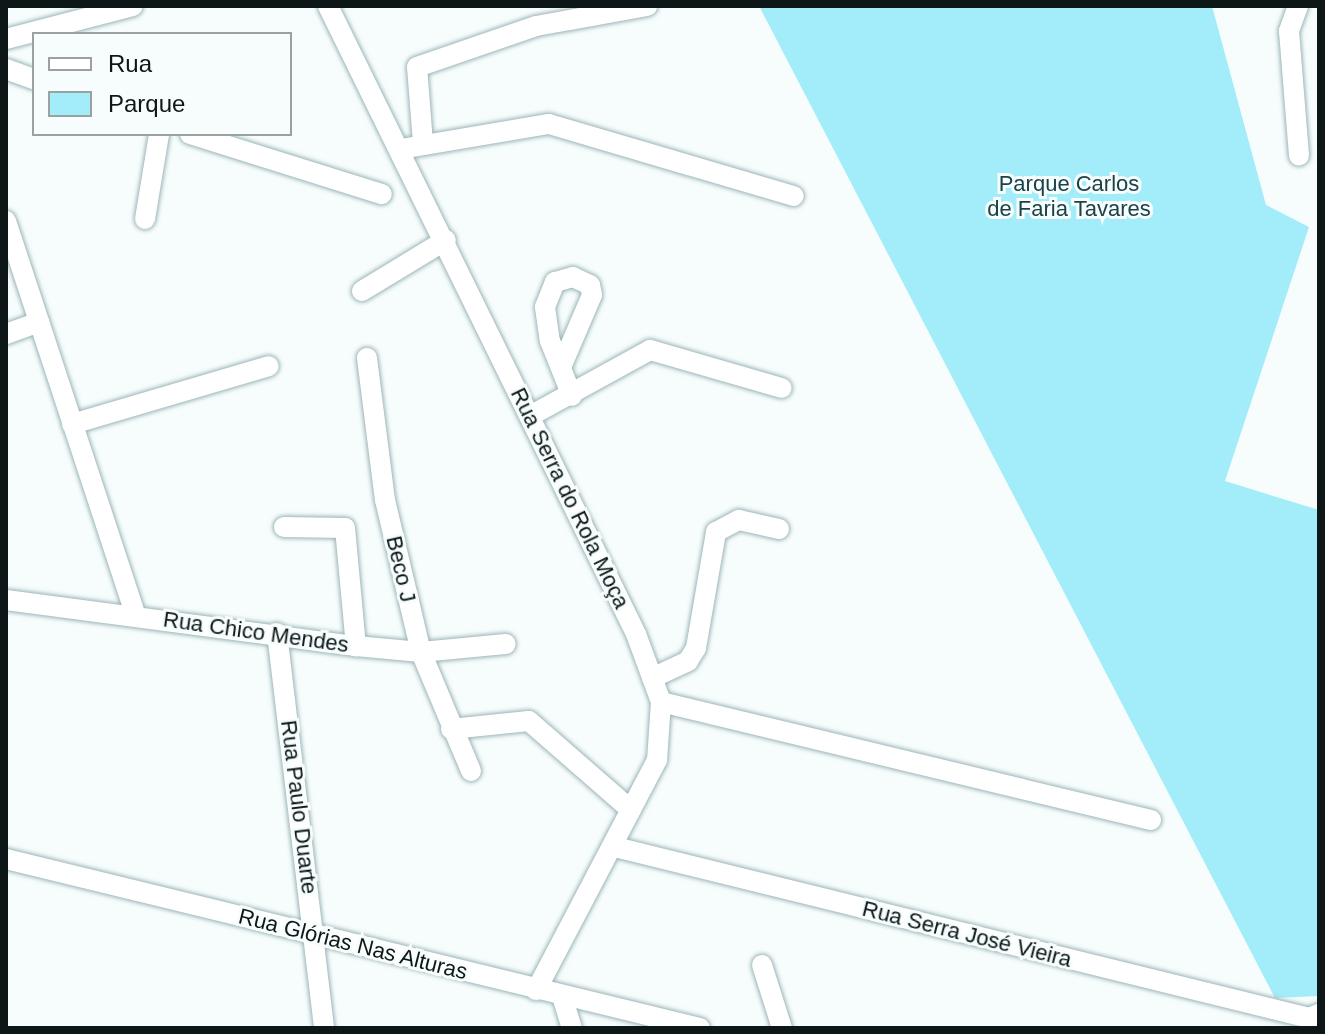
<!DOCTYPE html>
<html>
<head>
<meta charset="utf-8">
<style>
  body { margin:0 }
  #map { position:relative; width:1325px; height:1034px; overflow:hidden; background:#f7fdfd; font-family:Arial,sans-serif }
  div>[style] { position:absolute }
  .green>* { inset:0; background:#a3edfa }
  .roads { filter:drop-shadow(0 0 2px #9cb5b9) drop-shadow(0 0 2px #9cb5b9) }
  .minor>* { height:20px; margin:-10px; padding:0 10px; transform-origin:10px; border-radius:10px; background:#fff }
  span { translate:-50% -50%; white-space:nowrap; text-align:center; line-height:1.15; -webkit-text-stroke:6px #f7fdfd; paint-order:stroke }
  .park-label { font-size:22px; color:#1b4248 }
  .street-label { font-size:22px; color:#0d1718 }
  .frame { position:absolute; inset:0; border:8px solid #0d1718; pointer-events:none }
  .legend { position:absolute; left:32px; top:32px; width:260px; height:104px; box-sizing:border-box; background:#f7fdfd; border:2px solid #99a1a1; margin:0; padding:10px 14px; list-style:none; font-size:24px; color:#0d1718 }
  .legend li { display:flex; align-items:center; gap:16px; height:40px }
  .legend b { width:40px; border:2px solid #99a1a1 }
</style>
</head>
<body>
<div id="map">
  <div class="green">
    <i style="clip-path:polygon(759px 6px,1212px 6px,1266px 205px,1309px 227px,1225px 481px,1319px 510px,1319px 996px,1275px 998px)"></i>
  </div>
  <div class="roads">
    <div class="minor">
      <i style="left:328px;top:6px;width:699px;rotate:63.87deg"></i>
      <i style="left:636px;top:634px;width:72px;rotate:69.8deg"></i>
      <i style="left:661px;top:702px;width:58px;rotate:93.9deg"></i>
      <i style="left:657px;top:760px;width:260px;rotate:117.7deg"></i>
      <i style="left:1298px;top:6px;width:27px;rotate:110deg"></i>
      <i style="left:1289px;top:31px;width:125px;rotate:85.4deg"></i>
      <i style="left:6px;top:39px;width:131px;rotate:-14.6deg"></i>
      <i style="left:6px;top:69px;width:30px;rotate:20deg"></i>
      <i style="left:190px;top:134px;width:201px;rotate:17.4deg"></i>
      <i style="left:423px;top:143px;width:76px;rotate:-94.5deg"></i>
      <i style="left:417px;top:67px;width:126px;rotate:-19deg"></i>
      <i style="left:536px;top:26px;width:113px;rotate:-10.2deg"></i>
      <i style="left:401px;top:149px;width:150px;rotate:-9.6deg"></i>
      <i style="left:549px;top:124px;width:255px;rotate:16.4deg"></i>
      <i style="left:145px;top:219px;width:86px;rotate:-80.6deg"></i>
      <i style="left:6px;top:221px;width:414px;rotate:71.8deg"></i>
      <i style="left:362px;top:291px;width:98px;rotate:-31.3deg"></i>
      <i style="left:6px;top:334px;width:35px;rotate:-20deg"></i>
      <i style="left:367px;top:358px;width:143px;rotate:82.8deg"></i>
      <i style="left:385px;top:500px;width:156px;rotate:76.7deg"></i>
      <i style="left:421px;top:652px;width:129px;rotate:67.2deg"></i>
      <i style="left:562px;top:365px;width:76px;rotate:-66.8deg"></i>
      <i style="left:592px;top:295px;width:10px;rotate:-101deg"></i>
      <i style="left:590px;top:285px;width:19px;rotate:-155deg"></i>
      <i style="left:573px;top:277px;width:19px;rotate:164deg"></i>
      <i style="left:555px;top:282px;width:27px;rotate:112deg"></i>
      <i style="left:545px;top:307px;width:34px;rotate:82deg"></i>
      <i style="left:550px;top:341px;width:59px;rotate:68.2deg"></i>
      <i style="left:530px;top:416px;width:137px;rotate:-28.8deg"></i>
      <i style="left:650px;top:350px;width:137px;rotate:16.1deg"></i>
      <i style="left:72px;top:424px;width:205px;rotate:-16.4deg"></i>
      <i style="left:284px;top:527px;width:61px;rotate:0.9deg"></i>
      <i style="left:345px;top:528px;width:119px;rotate:84.7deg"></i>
      <i style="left:6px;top:600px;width:353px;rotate:7.5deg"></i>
      <i style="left:356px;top:646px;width:65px;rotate:5.3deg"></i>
      <i style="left:421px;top:652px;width:85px;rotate:-5.4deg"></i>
      <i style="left:277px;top:633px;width:398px;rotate:83.2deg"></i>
      <i style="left:652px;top:678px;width:40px;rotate:-25deg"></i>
      <i style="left:688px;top:661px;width:15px;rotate:-58deg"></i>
      <i style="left:696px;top:648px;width:118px;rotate:-80.2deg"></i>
      <i style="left:716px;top:532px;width:26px;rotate:-28deg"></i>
      <i style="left:739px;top:520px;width:41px;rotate:12.7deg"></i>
      <i style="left:661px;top:702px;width:504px;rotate:13.54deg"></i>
      <i style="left:451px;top:729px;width:78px;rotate:-5.9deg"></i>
      <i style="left:529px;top:721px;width:135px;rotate:41.1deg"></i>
      <i style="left:615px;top:847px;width:715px;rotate:13.84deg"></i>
      <i style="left:1309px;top:1018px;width:11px;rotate:-22deg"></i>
      <i style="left:6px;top:859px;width:714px;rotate:13.69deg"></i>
      <i style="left:762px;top:965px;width:66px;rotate:72.4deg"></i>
      <i style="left:562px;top:996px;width:34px;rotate:73deg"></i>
    </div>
  </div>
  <div class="park-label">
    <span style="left:1069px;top:196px">Parque Carlos<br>de Faria Tavares</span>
  </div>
  <div class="street-label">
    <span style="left:570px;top:498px;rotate:64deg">Rua Serra do Rola Moça</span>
    <span style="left:401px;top:569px;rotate:77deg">Beco J</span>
    <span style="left:256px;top:632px;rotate:8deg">Rua Chico Mendes</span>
    <span style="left:299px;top:807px;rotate:83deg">Rua Paulo Duarte</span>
    <span style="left:967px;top:934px;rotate:14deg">Rua Serra José Vieira</span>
    <span style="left:353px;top:944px;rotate:14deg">Rua Glórias Nas Alturas</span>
  </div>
  <div class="frame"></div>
  <ul class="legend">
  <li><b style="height:10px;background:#fff"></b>Rua</li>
  <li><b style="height:22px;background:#a3edfa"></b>Parque</li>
  </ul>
</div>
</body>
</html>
